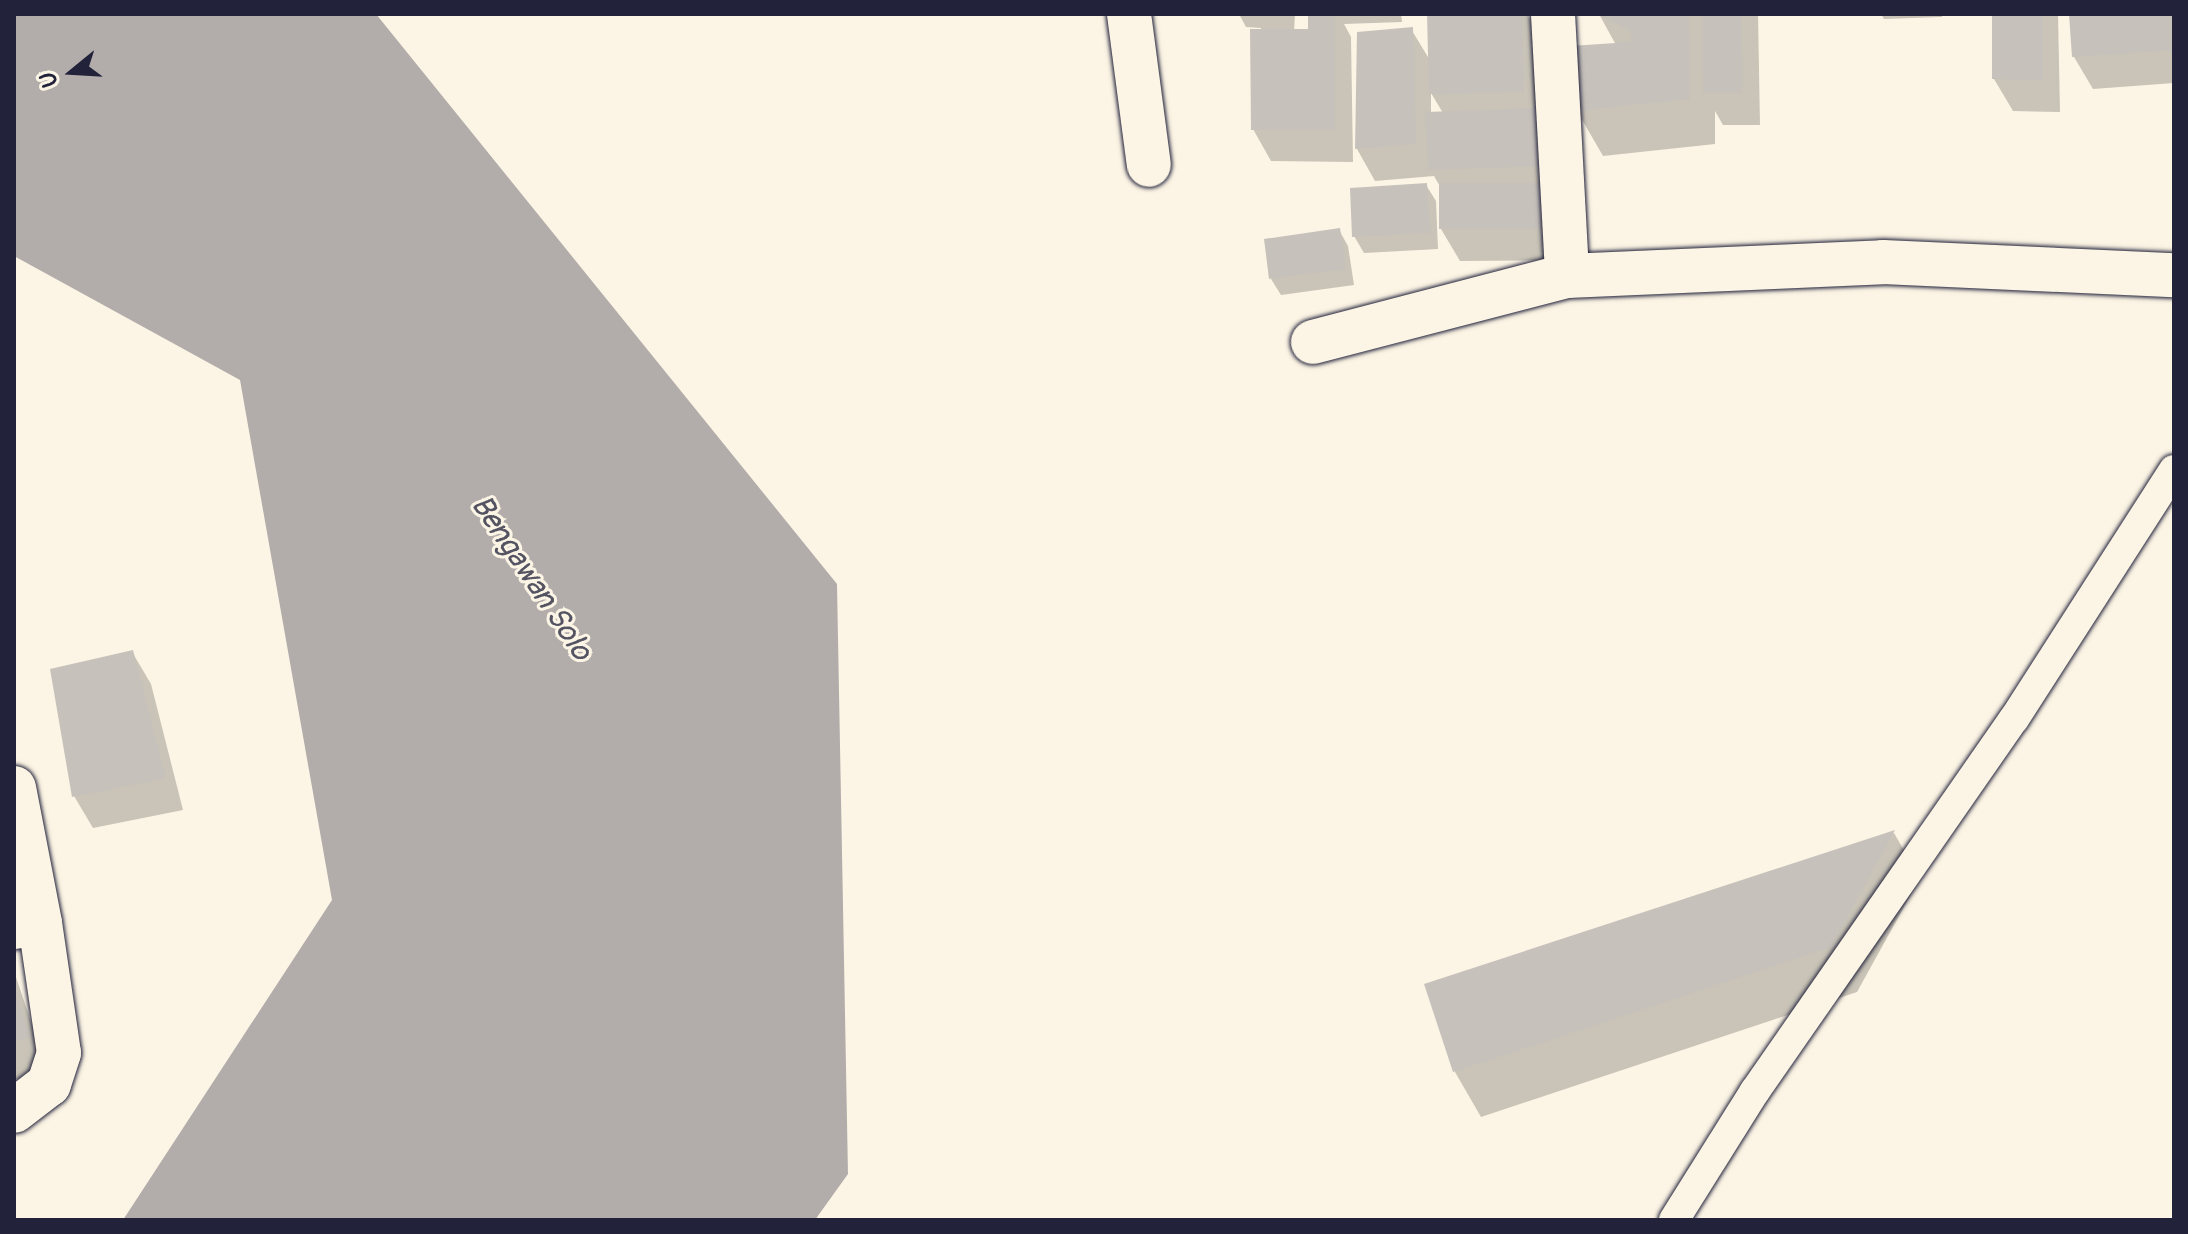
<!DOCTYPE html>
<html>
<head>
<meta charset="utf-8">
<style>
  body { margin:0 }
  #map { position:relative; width:2188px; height:1234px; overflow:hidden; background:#fcf5e5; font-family:Pangolin,sans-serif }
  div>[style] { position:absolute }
  .water>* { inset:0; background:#b2adab }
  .shadow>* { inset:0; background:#0003 }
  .building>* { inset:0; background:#c6c1bb }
  .roads { filter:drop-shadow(0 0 2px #22223b) drop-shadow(0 0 2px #22223b) }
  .service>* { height:30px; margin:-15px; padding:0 15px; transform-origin:15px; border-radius:15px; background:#fcf5e5 }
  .minor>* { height:44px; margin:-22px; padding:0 22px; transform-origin:22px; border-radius:22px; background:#fcf5e5 }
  span { translate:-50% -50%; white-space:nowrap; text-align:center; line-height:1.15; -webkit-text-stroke:6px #fcf5e5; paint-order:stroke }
  .water-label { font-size:30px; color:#545362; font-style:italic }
  .frame { position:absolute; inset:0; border:16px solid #22223b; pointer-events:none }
  .north { position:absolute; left:32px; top:32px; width:80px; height:80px; -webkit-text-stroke:6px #fcf5e5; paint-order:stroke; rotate:252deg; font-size:22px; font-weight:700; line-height:32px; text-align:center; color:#22223b }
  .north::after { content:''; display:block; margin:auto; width:28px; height:36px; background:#22223b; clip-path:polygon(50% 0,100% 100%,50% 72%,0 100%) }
</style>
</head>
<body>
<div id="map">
  <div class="water">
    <i style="clip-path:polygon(14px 14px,376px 14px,837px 584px,848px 1174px,815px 1220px,123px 1220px,332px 900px,240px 380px,14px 256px)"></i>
  </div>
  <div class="shadow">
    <i style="clip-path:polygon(1239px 14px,1295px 14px,1294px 31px,1310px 31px,1310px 14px,1401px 14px,1402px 22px,1344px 24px,1351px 37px,1353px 162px,1271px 161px,1253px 129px,1261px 28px,1246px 27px)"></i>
    <i style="clip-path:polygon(evenodd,1429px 14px,1527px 14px,1539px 35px,1570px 260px,1460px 261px,1441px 229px,1441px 188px,1434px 176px,1375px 181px,1357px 149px,1411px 29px,1431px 62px,1429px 14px,1431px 93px,1443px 113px,1431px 113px,1431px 93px)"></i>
    <i style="clip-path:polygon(1599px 14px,1758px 14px,1760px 125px,1723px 125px,1715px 111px,1715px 144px,1603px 156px,1577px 111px,1616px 45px)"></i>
    <i style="clip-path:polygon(1881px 14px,1942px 14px,1942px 17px,1884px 19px)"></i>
    <i style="clip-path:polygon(1994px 14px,2058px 14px,2060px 112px,2013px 111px,1994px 79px)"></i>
    <i style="clip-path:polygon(2071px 14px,2174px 14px,2174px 83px,2093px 89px,2074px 57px)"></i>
    <i style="clip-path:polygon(1426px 185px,1436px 201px,1438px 249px,1364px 253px,1354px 236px)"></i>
    <i style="clip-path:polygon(1339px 230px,1348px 246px,1354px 285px,1281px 295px,1271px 279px)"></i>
    <i style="clip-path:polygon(132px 652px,151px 684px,183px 810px,93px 828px,74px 796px)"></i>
    <i style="clip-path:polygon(1894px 833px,1920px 878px,1857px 992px,1481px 1117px,1455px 1072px,1427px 986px)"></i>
    <i style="clip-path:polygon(14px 971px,47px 1070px,14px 1080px)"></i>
  </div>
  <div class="building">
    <i style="clip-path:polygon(1308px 14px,1334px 14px,1335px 130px,1251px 130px,1250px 29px,1308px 29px)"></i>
    <i style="clip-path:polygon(1427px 14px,1522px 14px,1524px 92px,1429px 94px)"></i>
    <i style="clip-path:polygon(1597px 14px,1689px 14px,1690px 99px,1575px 111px,1570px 46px,1631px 42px,1631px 31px)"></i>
    <i style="clip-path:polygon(1702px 14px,1741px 14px,1742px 93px,1703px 93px)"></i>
    <i style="clip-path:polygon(1992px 14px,2043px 14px,2043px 80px,1992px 79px)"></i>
    <i style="clip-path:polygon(2069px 14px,2174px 14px,2174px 50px,2072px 57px)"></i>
    <i style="clip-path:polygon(1413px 27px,1416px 144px,1355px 149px,1357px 32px)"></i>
    <i style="clip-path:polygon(1556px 107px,1544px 166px,1428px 170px,1426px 112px)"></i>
    <i style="clip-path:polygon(1427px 183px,1430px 233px,1352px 237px,1350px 188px)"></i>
    <i style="clip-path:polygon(1439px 183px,1552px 183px,1552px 229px,1439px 229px)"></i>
    <i style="clip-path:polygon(1340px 228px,1346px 269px,1269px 279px,1264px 239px)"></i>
    <i style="clip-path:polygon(133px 650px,166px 778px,72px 797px,50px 669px)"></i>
    <i style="clip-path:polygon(1895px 830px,1831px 947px,1453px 1072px,1424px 984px)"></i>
    <i style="clip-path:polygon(14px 989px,30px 1037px,14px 1042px)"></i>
  </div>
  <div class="roads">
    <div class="service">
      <i style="left:1674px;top:1220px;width:152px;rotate:-57.9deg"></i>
      <i style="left:1755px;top:1091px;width:453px;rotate:-55.2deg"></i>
      <i style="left:2014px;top:719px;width:296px;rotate:-57.3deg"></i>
    </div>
    <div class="minor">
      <i style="left:1129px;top:14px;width:152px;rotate:82.5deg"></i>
      <i style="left:1553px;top:14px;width:262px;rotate:86.9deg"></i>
      <i style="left:1313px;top:342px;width:262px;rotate:-14.6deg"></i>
      <i style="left:1567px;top:276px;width:316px;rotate:-2.5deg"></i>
      <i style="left:1883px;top:262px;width:291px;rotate:2.6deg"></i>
      <i style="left:14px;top:788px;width:137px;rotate:79.1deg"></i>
      <i style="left:14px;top:927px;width:26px;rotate:-9deg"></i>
      <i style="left:40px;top:923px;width:131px;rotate:81.7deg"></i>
      <i style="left:59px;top:1053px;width:33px;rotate:108deg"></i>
      <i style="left:49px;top:1084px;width:44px;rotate:142.4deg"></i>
    </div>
  </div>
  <div class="water-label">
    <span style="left:531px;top:578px;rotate:56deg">Bengawan Solo</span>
  </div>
  <div class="frame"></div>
  <div class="north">U</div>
</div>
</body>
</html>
